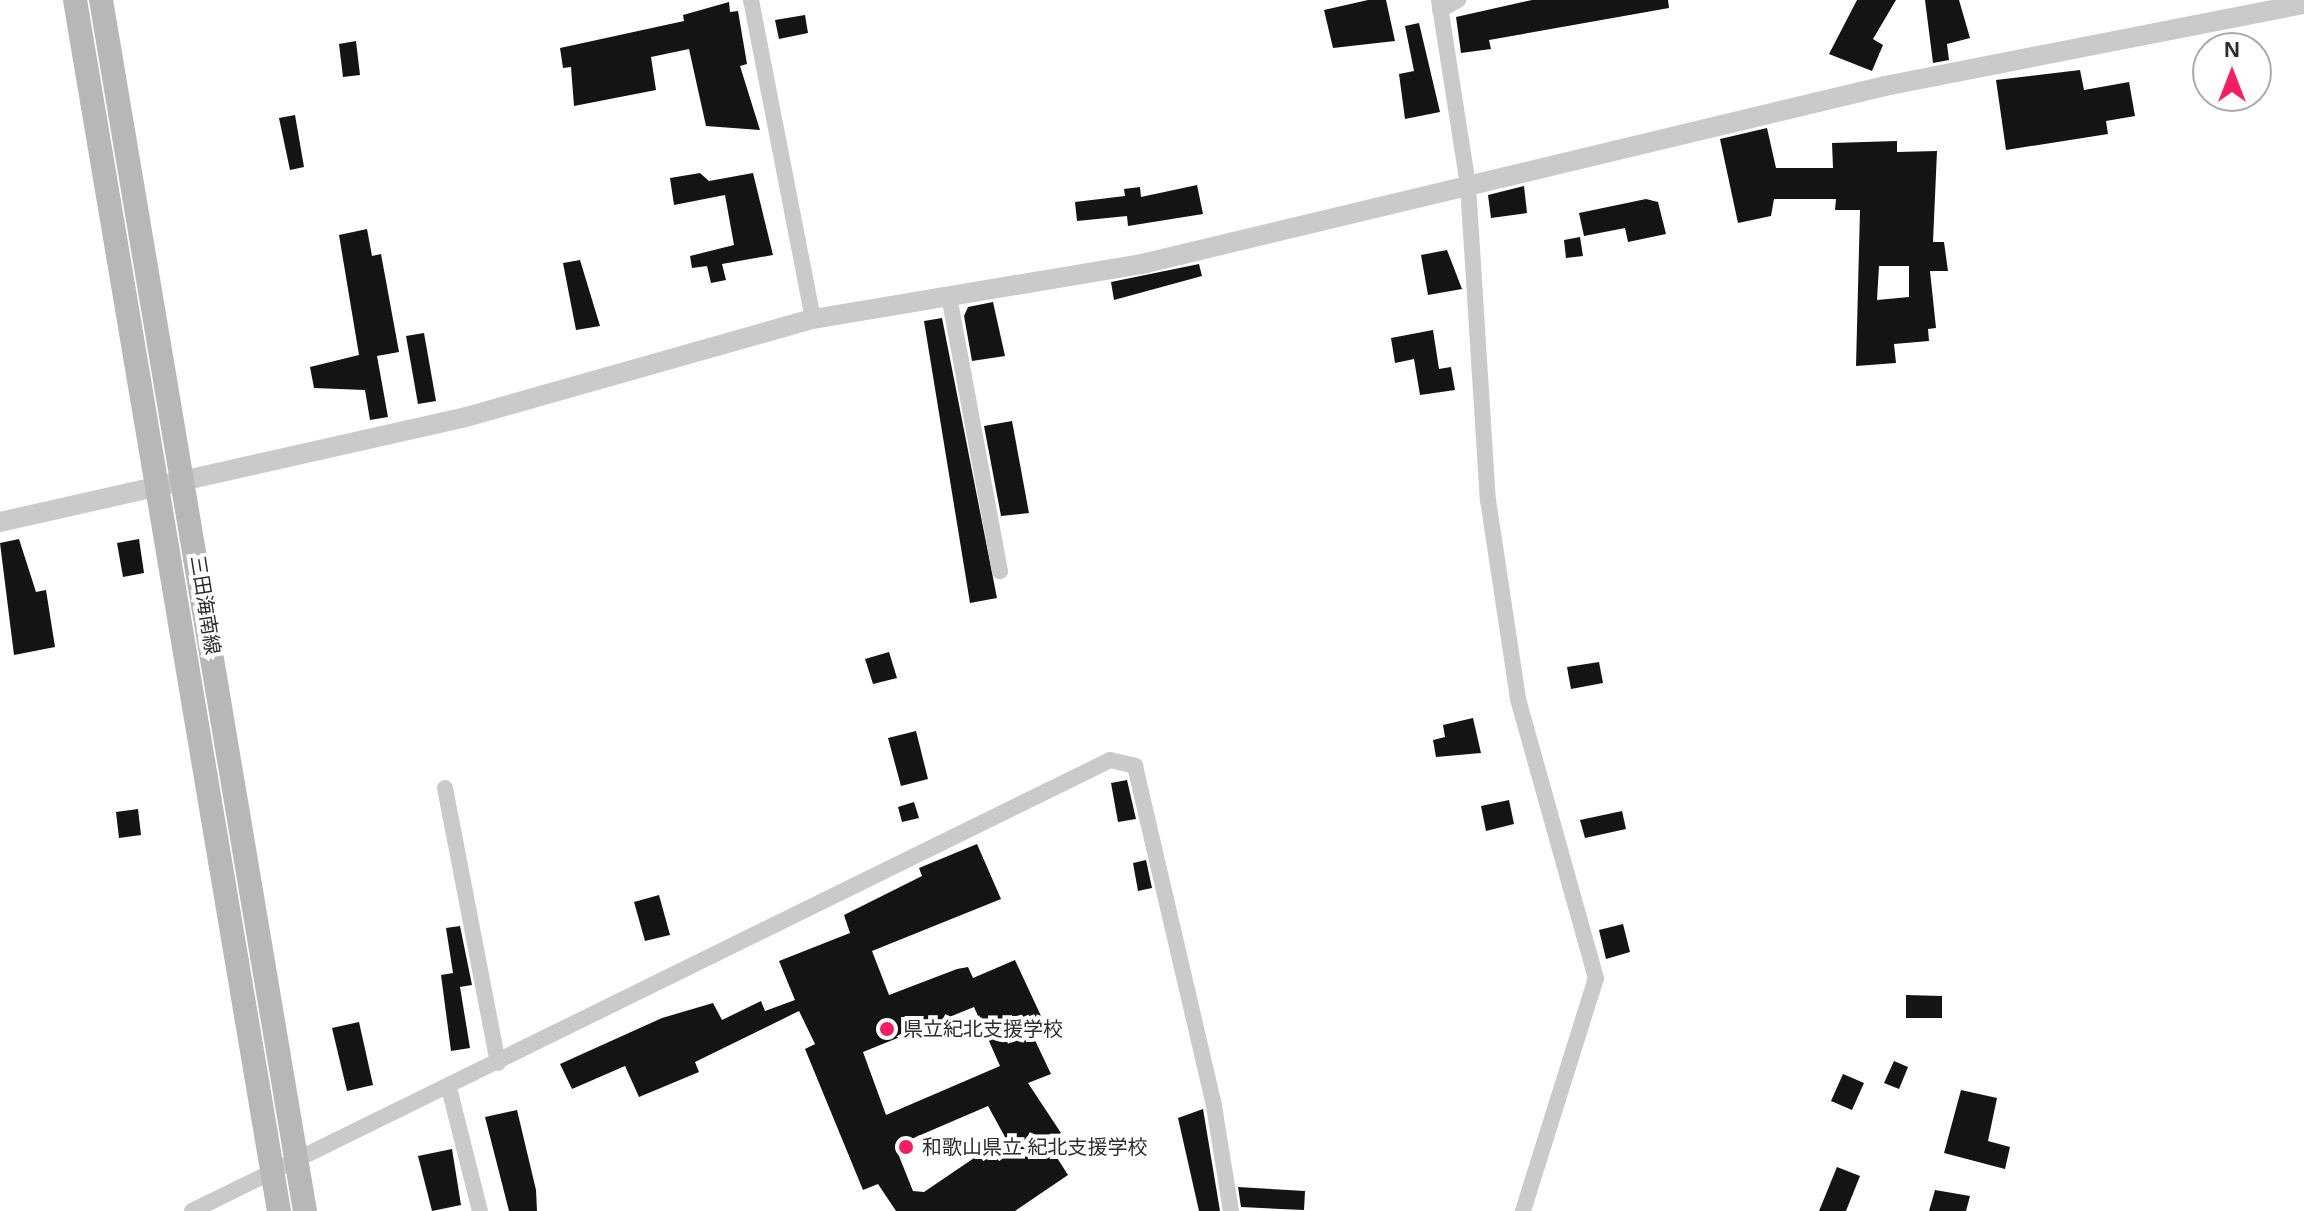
<!DOCTYPE html>
<html>
<head>
<meta charset="utf-8">
<style>
  body { margin:0 }
  #map { position:relative; width:2304px; height:1211px; overflow:hidden; background:#fff; font-family:Arial,"Noto Sans JP",sans-serif }
  div>[style] { position:absolute }
  .building>* { inset:0; background:#141414 }
  .minor>* { height:16px; margin:-8px; padding:0 8px; transform-origin:8px; border-radius:8px; background:#cacaca }
  .tertiary>* { height:20px; margin:-10px; padding:0 10px; transform-origin:10px; border-radius:10px; background:#cacaca }
  .secondary>* { height:24px; margin:-12px; padding:0 12px; transform-origin:12px; border-radius:12px; background:#b7b7b7 }
  .dots>* { width:22px; height:22px; translate:-50% -50%; box-sizing:border-box; border:4px solid #fff; border-radius:50% }
  span { translate:-50% -50%; white-space:nowrap; text-align:center; line-height:1.15; -webkit-text-stroke:8px #fff; paint-order:stroke }
  .street-label { font-size:20px; color:#2d2d2d }
  .poi-label { font-size:20px; color:#2d2d2d }
  .left { translate:0 -50%; text-align:left }
  .north { position:absolute; left:2192px; top:32px; width:80px; height:80px; box-sizing:border-box; background:#fff; border:2px solid #ababab; border-radius:50%; rotate:0deg; font-size:22px; font-weight:700; line-height:32px; text-align:center; color:#2d2d2d }
  .north::after { content:''; display:block; margin:auto; width:28px; height:36px; background:#f51e62; clip-path:polygon(50% 0,100% 100%,50% 72%,0 100%) }
</style>
</head>
<body>
<div id="map">
  <div class="building">
    <i style="clip-path:polygon(1368px 0,1386px 0,1395px 41px,1333px 48px,1324px 10px)"></i>
    <i style="clip-path:polygon(1532px 0,1668px 0,1669px 8px,1489px 40px,1491px 49px,1461px 53px,1456px 17px)"></i>
    <i style="clip-path:polygon(1857px 0,1896px 0,1873px 39px,1883px 45px,1872px 71px,1829px 54px)"></i>
    <i style="clip-path:polygon(1925px 0,1959px 0,1970px 38px,1947px 44px,1949px 60px,1933px 63px)"></i>
    <i style="clip-path:polygon(729px 2px,730px 12px,738px 11px,747px 64px,740px 66px,760px 130px,706px 126px,689px 49px,651px 57px,656px 90px,574px 106px,571px 67px,563px 68px,560px 48px,684px 21px,683px 15px)"></i>
    <i style="clip-path:polygon(805px 15px,808px 33px,779px 39px,775px 20px)"></i>
    <i style="clip-path:polygon(1419px 23px,1440px 112px,1405px 119px,1399px 74px,1414px 71px,1405px 26px)"></i>
    <i style="clip-path:polygon(356px 41px,360px 75px,343px 77px,339px 44px)"></i>
    <i style="clip-path:polygon(2080px 70px,2084px 90px,2129px 82px,2135px 116px,2106px 121px,2108px 134px,2006px 150px,1996px 80px)"></i>
    <i style="clip-path:polygon(295px 115px,304px 167px,290px 170px,279px 118px)"></i>
    <i style="clip-path:polygon(evenodd,1767px 128px,1776px 168px,1833px 168px,1832px 143px,1897px 141px,1897px 152px,1937px 151px,1933px 242px,1944px 242px,1948px 271px,1930px 271px,1936px 328px,1928px 329px,1929px 341px,1894px 344px,1896px 363px,1856px 366px,1860px 210px,1835px 210px,1836px 199px,1774px 199px,1771px 216px,1738px 223px,1720px 139px,1767px 128px,1879px 266px,1909px 266px,1909px 297px,1877px 300px,1879px 266px)"></i>
    <i style="clip-path:polygon(700px 173px,709px 181px,753px 173px,773px 255px,722px 264px,726px 280px,711px 283px,707px 266px,692px 268px,690px 256px,734px 245px,725px 195px,674px 205px,670px 178px)"></i>
    <i style="clip-path:polygon(1197px 185px,1203px 214px,1128px 226px,1127px 216px,1077px 221px,1075px 202px,1125px 196px,1124px 189px,1140px 187px,1141px 197px)"></i>
    <i style="clip-path:polygon(1524px 186px,1527px 213px,1491px 218px,1488px 195px)"></i>
    <i style="clip-path:polygon(1646px 199px,1658px 202px,1666px 234px,1628px 242px,1625px 228px,1584px 236px,1579px 213px)"></i>
    <i style="clip-path:polygon(367px 229px,372px 256px,381px 254px,399px 352px,377px 356px,388px 417px,370px 420px,365px 390px,314px 388px,310px 367px,359px 355px,339px 235px)"></i>
    <i style="clip-path:polygon(1580px 237px,1583px 256px,1566px 258px,1564px 240px)"></i>
    <i style="clip-path:polygon(1447px 250px,1462px 289px,1428px 295px,1421px 255px)"></i>
    <i style="clip-path:polygon(580px 260px,600px 326px,576px 330px,563px 263px)"></i>
    <i style="clip-path:polygon(1199px 264px,1202px 276px,1114px 300px,1111px 282px)"></i>
    <i style="clip-path:polygon(993px 302px,1005px 356px,972px 361px,964px 316px,968px 307px)"></i>
    <i style="clip-path:polygon(942px 318px,997px 598px,970px 603px,924px 321px)"></i>
    <i style="clip-path:polygon(1433px 330px,1439px 369px,1451px 367px,1455px 390px,1420px 395px,1414px 359px,1395px 363px,1391px 338px)"></i>
    <i style="clip-path:polygon(424px 333px,436px 401px,418px 404px,406px 336px)"></i>
    <i style="clip-path:polygon(1012px 421px,1029px 513px,1001px 516px,984px 426px)"></i>
    <i style="clip-path:polygon(19px 539px,36px 592px,46px 590px,55px 647px,14px 655px,0 543px)"></i>
    <i style="clip-path:polygon(139px 539px,144px 573px,123px 577px,117px 543px)"></i>
    <i style="clip-path:polygon(889px 652px,897px 678px,873px 684px,865px 659px)"></i>
    <i style="clip-path:polygon(1599px 662px,1603px 683px,1571px 689px,1567px 667px)"></i>
    <i style="clip-path:polygon(1473px 718px,1481px 753px,1436px 757px,1433px 740px,1445px 737px,1443px 725px)"></i>
    <i style="clip-path:polygon(916px 731px,928px 779px,901px 786px,888px 738px)"></i>
    <i style="clip-path:polygon(1127px 780px,1136px 819px,1118px 822px,1111px 783px)"></i>
    <i style="clip-path:polygon(1509px 800px,1514px 824px,1486px 831px,1481px 806px)"></i>
    <i style="clip-path:polygon(914px 802px,919px 818px,902px 822px,898px 807px)"></i>
    <i style="clip-path:polygon(138px 809px,141px 835px,119px 838px,116px 812px)"></i>
    <i style="clip-path:polygon(1622px 811px,1626px 829px,1585px 838px,1580px 820px)"></i>
    <i style="clip-path:polygon(evenodd,977px 844px,1001px 899px,872px 951px,889px 995px,957px 969px,968px 967px,973px 978px,1015px 960px,1048px 1031px,1033px 1036px,1051px 1074px,1028px 1083px,1061px 1133px,1047px 1142px,1068px 1175px,1015px 1211px,896px 1211px,878px 1184px,863px 1190px,805px 1049px,815px 1044px,799px 1011px,695px 1062px,699px 1072px,639px 1097px,625px 1066px,572px 1089px,560px 1064px,662px 1018px,713px 1003px,722px 1020px,761px 1001px,765px 1011px,795px 1000px,779px 961px,850px 933px,844px 915px,922px 876px,919px 868px,977px 844px,974px 1007px,1000px 1066px,886px 1115px,863px 1052px,974px 1007px,977px 844px,988px 1106px,1005px 1137px,924px 1192px,913px 1191px,895px 1146px,988px 1106px)"></i>
    <i style="clip-path:polygon(1146px 860px,1152px 888px,1138px 891px,1133px 863px)"></i>
    <i style="clip-path:polygon(659px 895px,670px 935px,645px 941px,634px 902px)"></i>
    <i style="clip-path:polygon(1623px 924px,1630px 952px,1606px 959px,1599px 930px)"></i>
    <i style="clip-path:polygon(460px 926px,472px 985px,460px 987px,470px 1048px,451px 1051px,441px 975px,453px 973px,446px 928px)"></i>
    <i style="clip-path:polygon(1906px 995px,1942px 996px,1942px 1018px,1906px 1018px)"></i>
    <i style="clip-path:polygon(359px 1022px,373px 1085px,347px 1091px,332px 1028px)"></i>
    <i style="clip-path:polygon(1894px 1061px,1908px 1067px,1899px 1089px,1884px 1083px)"></i>
    <i style="clip-path:polygon(1843px 1074px,1864px 1083px,1852px 1110px,1831px 1101px)"></i>
    <i style="clip-path:polygon(1961px 1090px,1997px 1098px,1988px 1141px,2010px 1147px,2005px 1169px,1944px 1153px)"></i>
    <i style="clip-path:polygon(1203px 1109px,1220px 1211px,1199px 1211px,1178px 1118px)"></i>
    <i style="clip-path:polygon(517px 1110px,536px 1190px,537px 1211px,509px 1211px,485px 1117px)"></i>
    <i style="clip-path:polygon(452px 1149px,461px 1205px,432px 1211px,418px 1156px)"></i>
    <i style="clip-path:polygon(1837px 1167px,1860px 1176px,1846px 1211px,1819px 1211px)"></i>
    <i style="clip-path:polygon(1238px 1187px,1305px 1191px,1304px 1210px,1241px 1207px)"></i>
    <i style="clip-path:polygon(1935px 1190px,1970px 1196px,1966px 1211px,1929px 1211px)"></i>
  </div>
  <div class="minor">
    <i style="left:751px;top:0;width:325px;rotate:79deg"></i>
    <i style="left:1439px;top:0;width:187px;rotate:81.1deg"></i>
    <i style="left:1468px;top:185px;width:316px;rotate:86.4deg"></i>
    <i style="left:1488px;top:500px;width:201px;rotate:81.4deg"></i>
    <i style="left:1518px;top:699px;width:290px;rotate:74.4deg"></i>
    <i style="left:1596px;top:978px;width:244px;rotate:107.4deg"></i>
    <i style="left:1440px;top:10px;width:21px;rotate:-29deg"></i>
    <i style="left:949px;top:296px;width:280px;rotate:79.5deg"></i>
    <i style="left:445px;top:788px;width:280px;rotate:79.1deg"></i>
    <i style="left:449px;top:1088px;width:127px;rotate:75.9deg"></i>
    <i style="left:192px;top:1211px;width:1023px;rotate:-26.16deg"></i>
    <i style="left:1110px;top:760px;width:26px;rotate:13deg"></i>
    <i style="left:1135px;top:766px;width:343px;rotate:76.9deg"></i>
    <i style="left:1213px;top:1100px;width:112px;rotate:80.8deg"></i>
  </div>
  <div class="tertiary">
    <i style="left:0;top:522px;width:478px;rotate:-12.7deg"></i>
    <i style="left:466px;top:417px;width:361px;rotate:-15.8deg"></i>
    <i style="left:813px;top:319px;width:338px;rotate:-9.5deg"></i>
    <i style="left:1146px;top:263px;width:760px;rotate:-13.47deg"></i>
    <i style="left:1885px;top:86px;width:427px;rotate:-11.1deg"></i>
  </div>
  <div class="secondary">
    <i style="left:75px;top:0;width:1228px;rotate:80.44deg"></i>
    <i style="left:101px;top:0;width:1228px;rotate:80.44deg"></i>
  </div>
  <div class="dots">
    <i style="left:887px;top:1029px;background:#f51e62"></i>
    <i style="left:906px;top:1147px;background:#f51e62"></i>
  </div>
  <div class="street-label">
    <span style="left:205px;top:605px;rotate:81deg">三田海南線</span>
  </div>
  <div class="poi-label">
    <span class="left" style="left:903px;top:1029px">県立紀北支援学校</span>
    <span class="left" style="left:922px;top:1147px">和歌山県立 紀北支援学校</span>
  </div>
  <div class="north">N</div>
</div>
</body>
</html>
